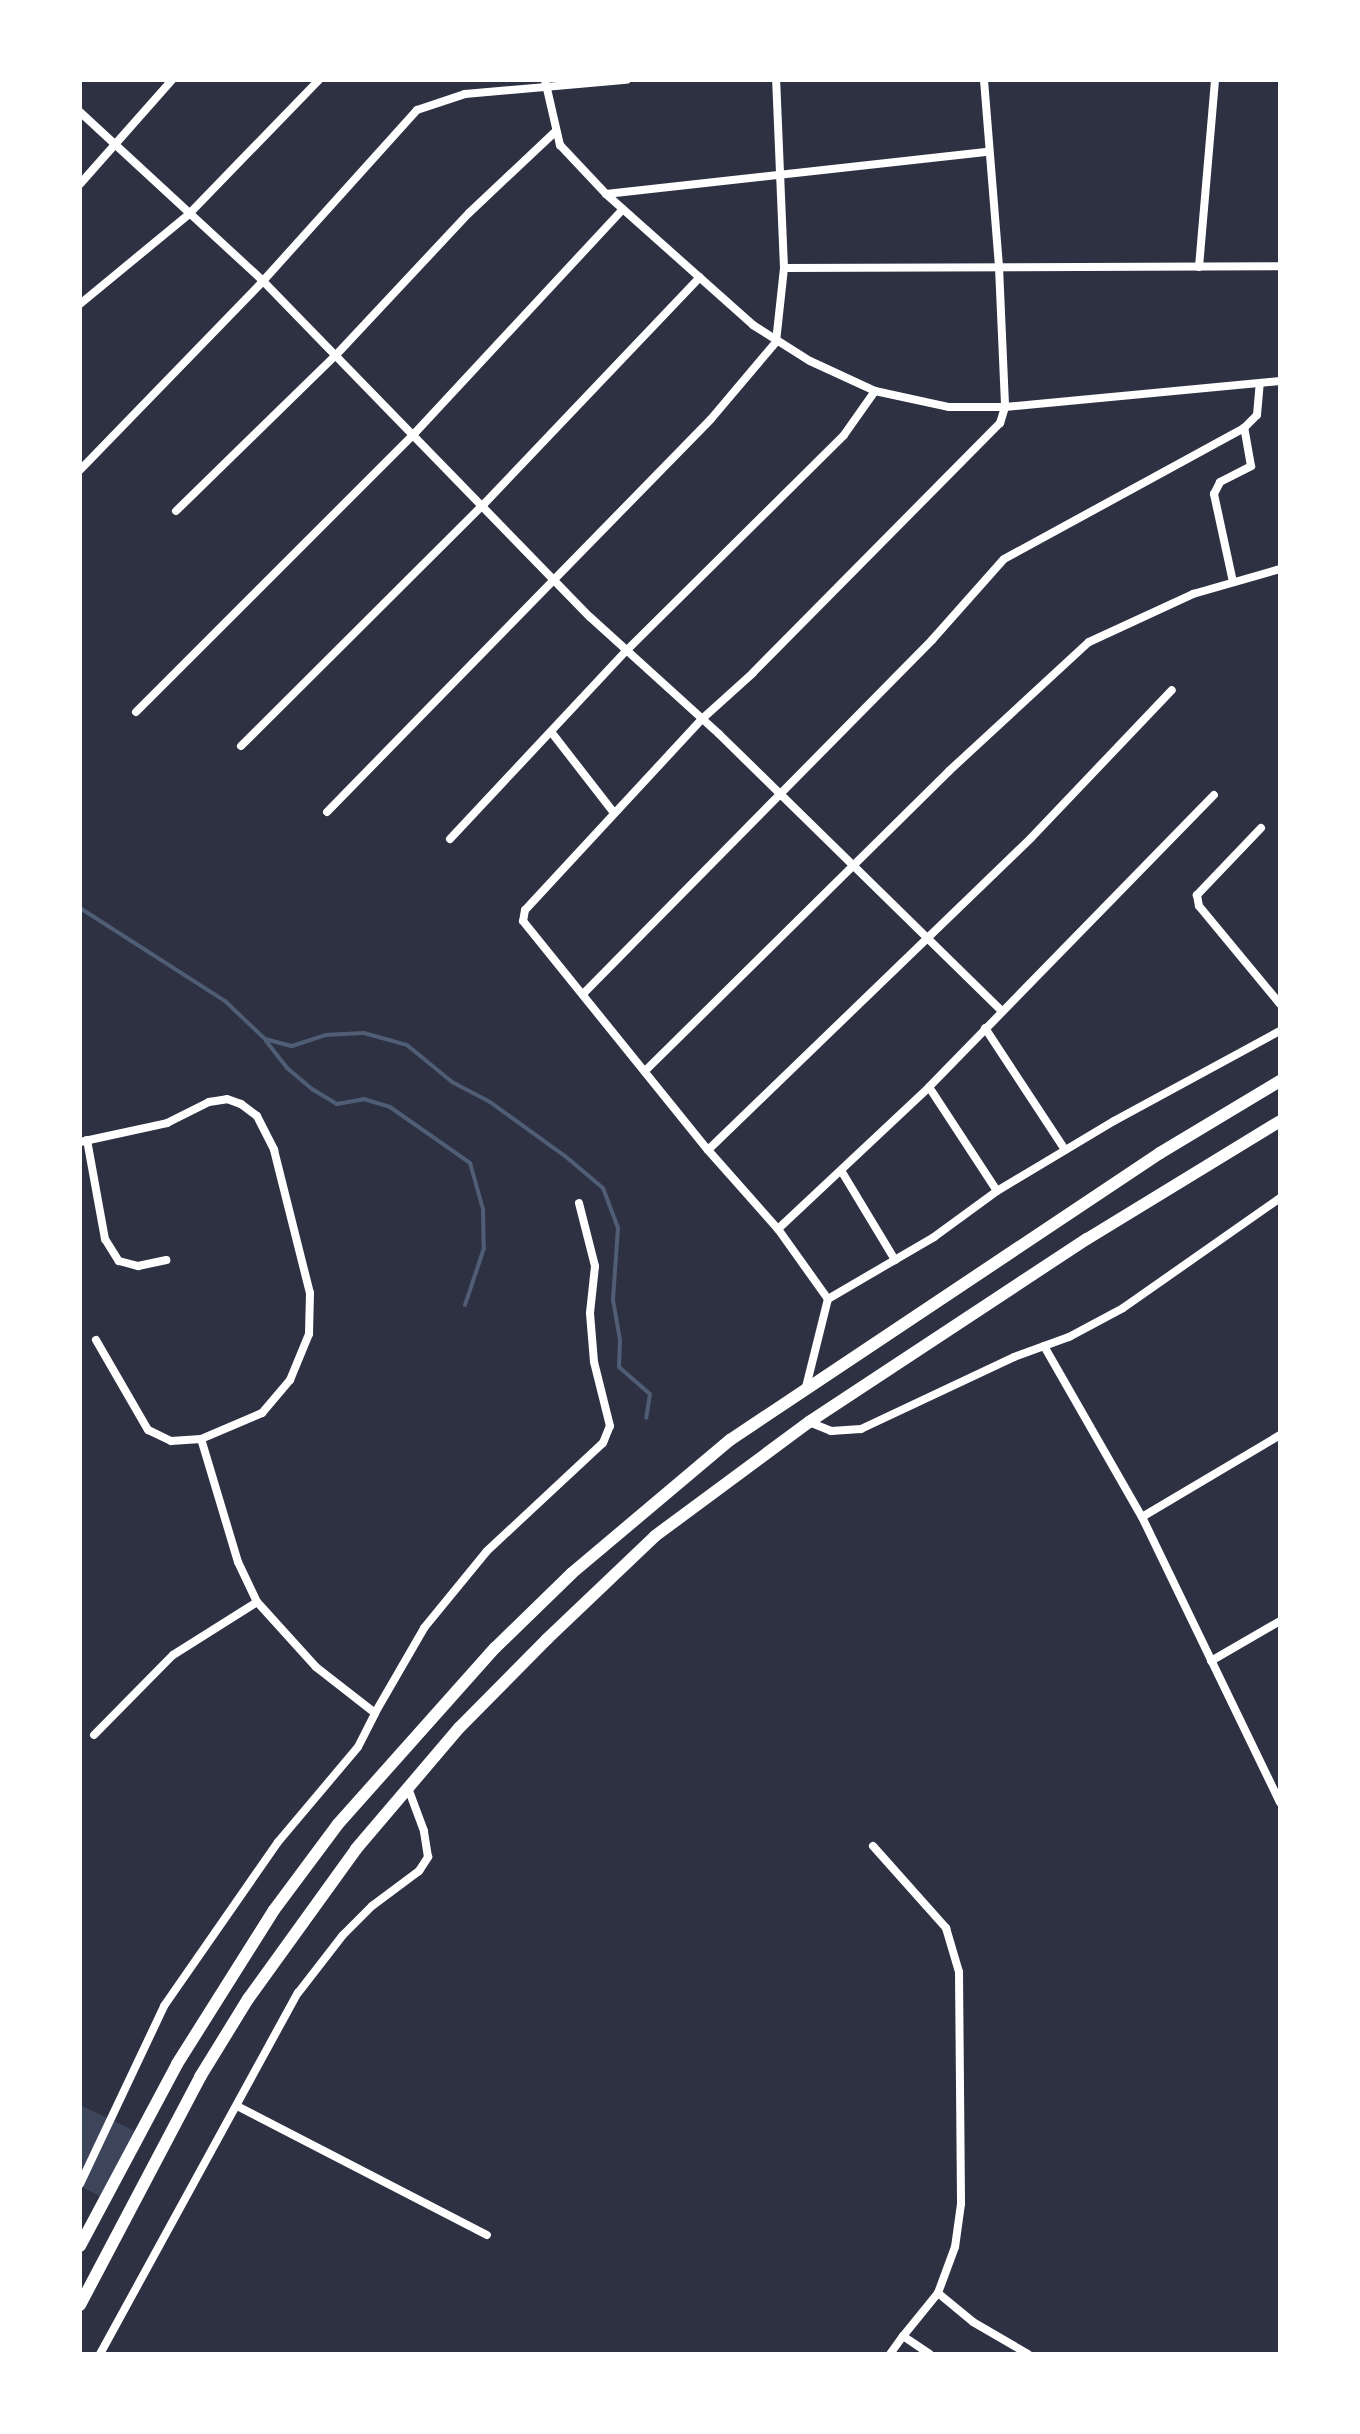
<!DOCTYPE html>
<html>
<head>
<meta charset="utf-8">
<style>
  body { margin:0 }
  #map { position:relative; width:1360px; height:2434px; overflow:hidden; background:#2d3142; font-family:Jost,sans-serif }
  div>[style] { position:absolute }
  .green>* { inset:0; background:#3c4559 }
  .stream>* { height:4px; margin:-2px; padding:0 2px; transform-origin:2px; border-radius:2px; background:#4f5d75 }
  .minor>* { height:8px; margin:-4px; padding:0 4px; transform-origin:4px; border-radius:4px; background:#fff }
  .primary>* { height:12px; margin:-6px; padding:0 6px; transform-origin:6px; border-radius:6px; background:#fff }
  span { translate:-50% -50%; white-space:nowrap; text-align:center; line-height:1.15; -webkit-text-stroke:8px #fff; paint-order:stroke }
  .frame { position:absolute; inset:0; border:82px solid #fff; pointer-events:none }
</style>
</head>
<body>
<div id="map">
  <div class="green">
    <i style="clip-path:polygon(80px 2105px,146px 2136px,109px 2201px,80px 2186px)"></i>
  </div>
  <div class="stream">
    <i style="left:80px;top:908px;width:172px;rotate:32.7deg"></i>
    <i style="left:225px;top:1001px;width:55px;rotate:43.5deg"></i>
    <i style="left:265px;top:1039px;width:28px;rotate:15deg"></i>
    <i style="left:292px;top:1046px;width:35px;rotate:-18deg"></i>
    <i style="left:325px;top:1035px;width:39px;rotate:-3deg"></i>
    <i style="left:364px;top:1033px;width:45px;rotate:15.6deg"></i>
    <i style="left:407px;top:1045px;width:58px;rotate:39.4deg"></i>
    <i style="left:452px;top:1082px;width:43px;rotate:27.8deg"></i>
    <i style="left:490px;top:1102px;width:92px;rotate:35.8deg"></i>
    <i style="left:565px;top:1156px;width:50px;rotate:40.1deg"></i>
    <i style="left:603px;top:1188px;width:43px;rotate:69.4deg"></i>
    <i style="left:618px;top:1228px;width:72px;rotate:94deg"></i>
    <i style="left:613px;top:1300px;width:41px;rotate:80.1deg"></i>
    <i style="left:620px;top:1340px;width:27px;rotate:92deg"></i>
    <i style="left:619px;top:1367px;width:41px;rotate:41.1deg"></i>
    <i style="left:650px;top:1394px;width:24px;rotate:99deg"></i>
    <i style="left:266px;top:1041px;width:34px;rotate:52deg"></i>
    <i style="left:287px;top:1068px;width:33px;rotate:40deg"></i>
    <i style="left:312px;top:1089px;width:29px;rotate:31deg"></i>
    <i style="left:337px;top:1104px;width:27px;rotate:-10deg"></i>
    <i style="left:364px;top:1099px;width:27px;rotate:17deg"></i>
    <i style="left:390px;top:1107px;width:98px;rotate:35deg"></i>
    <i style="left:470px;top:1163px;width:48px;rotate:74.2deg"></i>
    <i style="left:483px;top:1209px;width:39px;rotate:89deg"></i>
    <i style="left:484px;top:1248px;width:60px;rotate:108.4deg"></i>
  </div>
  <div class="minor">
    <i style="left:545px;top:80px;width:67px;rotate:77deg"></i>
    <i style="left:560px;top:145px;width:67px;rotate:46.8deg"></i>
    <i style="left:606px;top:194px;width:197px;rotate:41.7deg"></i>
    <i style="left:753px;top:325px;width:67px;rotate:32.3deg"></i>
    <i style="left:810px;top:361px;width:72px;rotate:24.8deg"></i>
    <i style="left:875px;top:391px;width:76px;rotate:12.2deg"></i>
    <i style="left:949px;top:407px;width:56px"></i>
    <i style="left:1005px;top:407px;width:276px;rotate:-5.4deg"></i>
    <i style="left:984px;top:80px;width:188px;rotate:85.4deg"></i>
    <i style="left:999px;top:267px;width:140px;rotate:87.5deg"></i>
    <i style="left:1005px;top:407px;width:17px;rotate:107deg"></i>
    <i style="left:1000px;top:423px;width:351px;rotate:134.7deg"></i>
    <i style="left:753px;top:673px;width:69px;rotate:138deg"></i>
    <i style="left:702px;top:719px;width:260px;rotate:132.8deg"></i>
    <i style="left:525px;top:910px;width:11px;rotate:100deg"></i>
    <i style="left:523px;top:921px;width:294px;rotate:51.1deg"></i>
    <i style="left:708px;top:1150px;width:106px;rotate:48.5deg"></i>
    <i style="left:778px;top:1229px;width:86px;rotate:54.5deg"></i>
    <i style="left:828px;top:1299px;width:123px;rotate:-30.3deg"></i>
    <i style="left:934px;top:1237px;width:78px;rotate:-36.1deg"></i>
    <i style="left:997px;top:1191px;width:136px;rotate:-30.9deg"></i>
    <i style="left:1114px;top:1121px;width:189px;rotate:-28.5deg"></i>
    <i style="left:80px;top:112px;width:249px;rotate:42.7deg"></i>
    <i style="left:263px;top:281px;width:469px;rotate:45.8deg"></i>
    <i style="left:590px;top:617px;width:174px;rotate:42.2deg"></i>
    <i style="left:719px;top:734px;width:396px;rotate:44.4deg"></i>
    <i style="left:80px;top:184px;width:139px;rotate:-48.5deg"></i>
    <i style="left:606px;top:194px;width:382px;rotate:-6.3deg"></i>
    <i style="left:1199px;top:267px;width:188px;rotate:-85.1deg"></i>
    <i style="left:784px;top:268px;width:496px;rotate:-0.2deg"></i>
    <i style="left:80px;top:304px;width:141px;rotate:-39.5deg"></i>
    <i style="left:189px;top:214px;width:187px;rotate:-45.9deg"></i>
    <i style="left:80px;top:470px;width:263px;rotate:-45.9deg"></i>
    <i style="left:263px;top:281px;width:230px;rotate:-48deg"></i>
    <i style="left:417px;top:110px;width:51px;rotate:-18.4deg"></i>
    <i style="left:465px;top:94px;width:162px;rotate:-5deg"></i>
    <i style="left:176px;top:511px;width:223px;rotate:-44.3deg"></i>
    <i style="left:336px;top:355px;width:195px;rotate:-46.9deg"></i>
    <i style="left:469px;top:213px;width:117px;rotate:-43.3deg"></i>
    <i style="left:1233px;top:582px;width:90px;rotate:-102.2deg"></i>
    <i style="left:1214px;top:494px;width:13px;rotate:-63deg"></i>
    <i style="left:1220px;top:482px;width:35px;rotate:-27deg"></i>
    <i style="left:1251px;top:466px;width:39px;rotate:-100deg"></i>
    <i style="left:136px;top:712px;width:393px;rotate:-45deg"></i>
    <i style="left:414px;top:434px;width:307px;rotate:-47.1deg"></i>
    <i style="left:552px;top:733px;width:101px;rotate:52.2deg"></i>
    <i style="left:241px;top:746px;width:343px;rotate:-44.9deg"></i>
    <i style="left:484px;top:504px;width:313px;rotate:-46.4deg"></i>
    <i style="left:327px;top:812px;width:549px;rotate:-45.66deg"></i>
    <i style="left:711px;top:419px;width:101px;rotate:-49.8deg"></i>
    <i style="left:776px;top:342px;width:74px;rotate:-83.8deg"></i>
    <i style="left:784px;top:268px;width:188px;rotate:-92.4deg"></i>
    <i style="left:1261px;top:828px;width:93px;rotate:133.7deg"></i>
    <i style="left:1197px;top:895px;width:11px;rotate:80deg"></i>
    <i style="left:1199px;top:906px;width:127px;rotate:50.4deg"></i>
    <i style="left:450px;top:839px;width:259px;rotate:-46.9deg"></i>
    <i style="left:627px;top:650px;width:305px;rotate:-44.7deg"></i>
    <i style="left:844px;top:435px;width:54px;rotate:-54.8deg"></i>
    <i style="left:584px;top:993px;width:496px;rotate:-45.4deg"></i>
    <i style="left:932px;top:640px;width:108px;rotate:-48.4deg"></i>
    <i style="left:1004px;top:559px;width:273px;rotate:-28.6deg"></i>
    <i style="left:1244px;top:428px;width:18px;rotate:-45deg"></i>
    <i style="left:1257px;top:415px;width:32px;rotate:-85deg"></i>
    <i style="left:985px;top:1028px;width:146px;rotate:56.7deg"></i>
    <i style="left:645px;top:1071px;width:427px;rotate:-44.6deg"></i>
    <i style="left:949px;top:771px;width:190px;rotate:-42.7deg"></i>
    <i style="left:1089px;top:642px;width:115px;rotate:-24.8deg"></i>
    <i style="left:1193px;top:594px;width:91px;rotate:-16deg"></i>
    <i style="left:929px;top:1087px;width:124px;rotate:56.8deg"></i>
    <i style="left:87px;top:1140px;width:101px;rotate:79.7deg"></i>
    <i style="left:105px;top:1239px;width:26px;rotate:58deg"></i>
    <i style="left:119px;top:1261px;width:20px;rotate:15deg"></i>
    <i style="left:138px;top:1266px;width:29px;rotate:-12deg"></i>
    <i style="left:80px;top:1142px;width:89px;rotate:-12.3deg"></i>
    <i style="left:167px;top:1123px;width:47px;rotate:-26.6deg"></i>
    <i style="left:209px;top:1102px;width:18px;rotate:-9deg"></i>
    <i style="left:227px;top:1099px;width:15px;rotate:20deg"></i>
    <i style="left:241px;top:1104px;width:20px;rotate:37deg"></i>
    <i style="left:257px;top:1116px;width:38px;rotate:63deg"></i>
    <i style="left:274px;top:1150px;width:147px;rotate:75.9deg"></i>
    <i style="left:310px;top:1293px;width:41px;rotate:91.4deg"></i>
    <i style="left:309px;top:1334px;width:50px;rotate:112.4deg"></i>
    <i style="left:290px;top:1380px;width:43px;rotate:130.3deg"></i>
    <i style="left:262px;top:1413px;width:66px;rotate:156.9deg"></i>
    <i style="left:201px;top:1439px;width:30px;rotate:176deg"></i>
    <i style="left:171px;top:1441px;width:25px;rotate:-154deg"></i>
    <i style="left:148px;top:1430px;width:104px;rotate:-120deg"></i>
    <i style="left:708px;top:1150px;width:449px;rotate:-44deg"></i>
    <i style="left:1031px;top:838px;width:204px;rotate:-46.4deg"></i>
    <i style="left:842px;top:1172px;width:103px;rotate:58.9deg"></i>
    <i style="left:778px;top:1229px;width:207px;rotate:-43.2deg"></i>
    <i style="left:929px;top:1087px;width:408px;rotate:-45.7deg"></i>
    <i style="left:1044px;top:1346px;width:197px;rotate:60.2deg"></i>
    <i style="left:1142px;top:1517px;width:317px;rotate:64.2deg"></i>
    <i style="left:806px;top:1387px;width:91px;rotate:-76deg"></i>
    <i style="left:809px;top:1422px;width:24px;rotate:22deg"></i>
    <i style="left:831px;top:1431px;width:30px;rotate:-4deg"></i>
    <i style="left:861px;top:1429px;width:169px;rotate:-25.2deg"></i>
    <i style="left:1014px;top:1357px;width:59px;rotate:-20deg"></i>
    <i style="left:1069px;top:1337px;width:61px;rotate:-28.2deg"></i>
    <i style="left:1123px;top:1308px;width:192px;rotate:-35deg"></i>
    <i style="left:1142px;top:1517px;width:161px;rotate:-30.7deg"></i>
    <i style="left:1211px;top:1661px;width:80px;rotate:-30.1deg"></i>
    <i style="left:375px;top:1713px;width:98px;rotate:-60deg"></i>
    <i style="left:424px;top:1628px;width:99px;rotate:-50.7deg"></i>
    <i style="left:487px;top:1551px;width:158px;rotate:-43deg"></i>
    <i style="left:603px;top:1443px;width:18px;rotate:-68deg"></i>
    <i style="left:610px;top:1426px;width:66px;rotate:-104deg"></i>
    <i style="left:594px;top:1362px;width:49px;rotate:-94.7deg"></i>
    <i style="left:590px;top:1313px;width:47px;rotate:-83.9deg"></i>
    <i style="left:595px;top:1266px;width:65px;rotate:-104.3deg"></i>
    <i style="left:94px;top:1735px;width:112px;rotate:-45.4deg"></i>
    <i style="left:173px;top:1655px;width:99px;rotate:-32.2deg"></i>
    <i style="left:873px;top:1846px;width:110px;rotate:48.3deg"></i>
    <i style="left:946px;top:1928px;width:46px;rotate:73.5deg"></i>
    <i style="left:959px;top:1972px;width:232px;rotate:89.5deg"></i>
    <i style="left:961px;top:2204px;width:43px;rotate:97.9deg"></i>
    <i style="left:955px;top:2247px;width:49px;rotate:110.3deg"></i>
    <i style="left:938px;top:2293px;width:55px;rotate:129.1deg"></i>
    <i style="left:903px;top:2336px;width:32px;rotate:34deg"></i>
    <i style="left:239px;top:2107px;width:279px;rotate:27.3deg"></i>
    <i style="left:80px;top:2184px;width:197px;rotate:-64.7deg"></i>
    <i style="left:164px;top:2006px;width:200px;rotate:-55.2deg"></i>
    <i style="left:278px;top:1842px;width:124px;rotate:-49.9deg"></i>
    <i style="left:358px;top:1747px;width:38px;rotate:-63deg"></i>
    <i style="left:375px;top:1713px;width:75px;rotate:-142.1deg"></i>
    <i style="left:316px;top:1667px;width:88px;rotate:-132.2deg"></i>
    <i style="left:257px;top:1602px;width:44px;rotate:-115.4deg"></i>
    <i style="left:238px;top:1562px;width:128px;rotate:-106.7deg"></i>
    <i style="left:938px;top:2293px;width:45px;rotate:39.6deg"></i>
    <i style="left:973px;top:2322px;width:64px;rotate:30.2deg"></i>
    <i style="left:100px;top:2354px;width:412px;rotate:-61.3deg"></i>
    <i style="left:298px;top:1993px;width:73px;rotate:-52.2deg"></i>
    <i style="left:343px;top:1935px;width:41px;rotate:-45deg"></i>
    <i style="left:372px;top:1906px;width:59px;rotate:-36.7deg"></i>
    <i style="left:419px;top:1871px;width:17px;rotate:-57deg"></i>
    <i style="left:428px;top:1857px;width:26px;rotate:-99deg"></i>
    <i style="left:424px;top:1831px;width:46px;rotate:-110.4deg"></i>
    <i style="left:890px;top:2354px;width:22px;rotate:-54deg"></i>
  </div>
  <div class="primary">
    <i style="left:80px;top:2246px;width:206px;rotate:-61.9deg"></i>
    <i style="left:177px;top:2064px;width:182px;rotate:-57.8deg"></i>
    <i style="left:274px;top:1910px;width:107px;rotate:-53.3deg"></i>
    <i style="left:338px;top:1824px;width:236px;rotate:-48.3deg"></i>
    <i style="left:495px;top:1648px;width:107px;rotate:-44.2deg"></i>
    <i style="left:572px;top:1573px;width:207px;rotate:-40.1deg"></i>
    <i style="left:730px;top:1440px;width:517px;rotate:-33.72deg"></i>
    <i style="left:1160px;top:1153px;width:140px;rotate:-31deg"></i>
    <i style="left:80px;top:2305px;width:258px;rotate:-62.2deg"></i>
    <i style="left:200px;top:2077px;width:92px;rotate:-58.4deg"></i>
    <i style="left:248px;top:1999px;width:185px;rotate:-54.2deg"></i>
    <i style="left:356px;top:1849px;width:159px;rotate:-49.6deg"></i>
    <i style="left:459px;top:1728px;width:125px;rotate:-45.3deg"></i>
    <i style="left:547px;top:1639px;width:149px;rotate:-43.6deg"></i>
    <i style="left:655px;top:1536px;width:192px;rotate:-36.5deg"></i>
    <i style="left:809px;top:1422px;width:333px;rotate:-33.4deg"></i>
    <i style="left:1087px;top:1239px;width:226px;rotate:-31.4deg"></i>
  </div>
  <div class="frame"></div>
</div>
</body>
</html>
